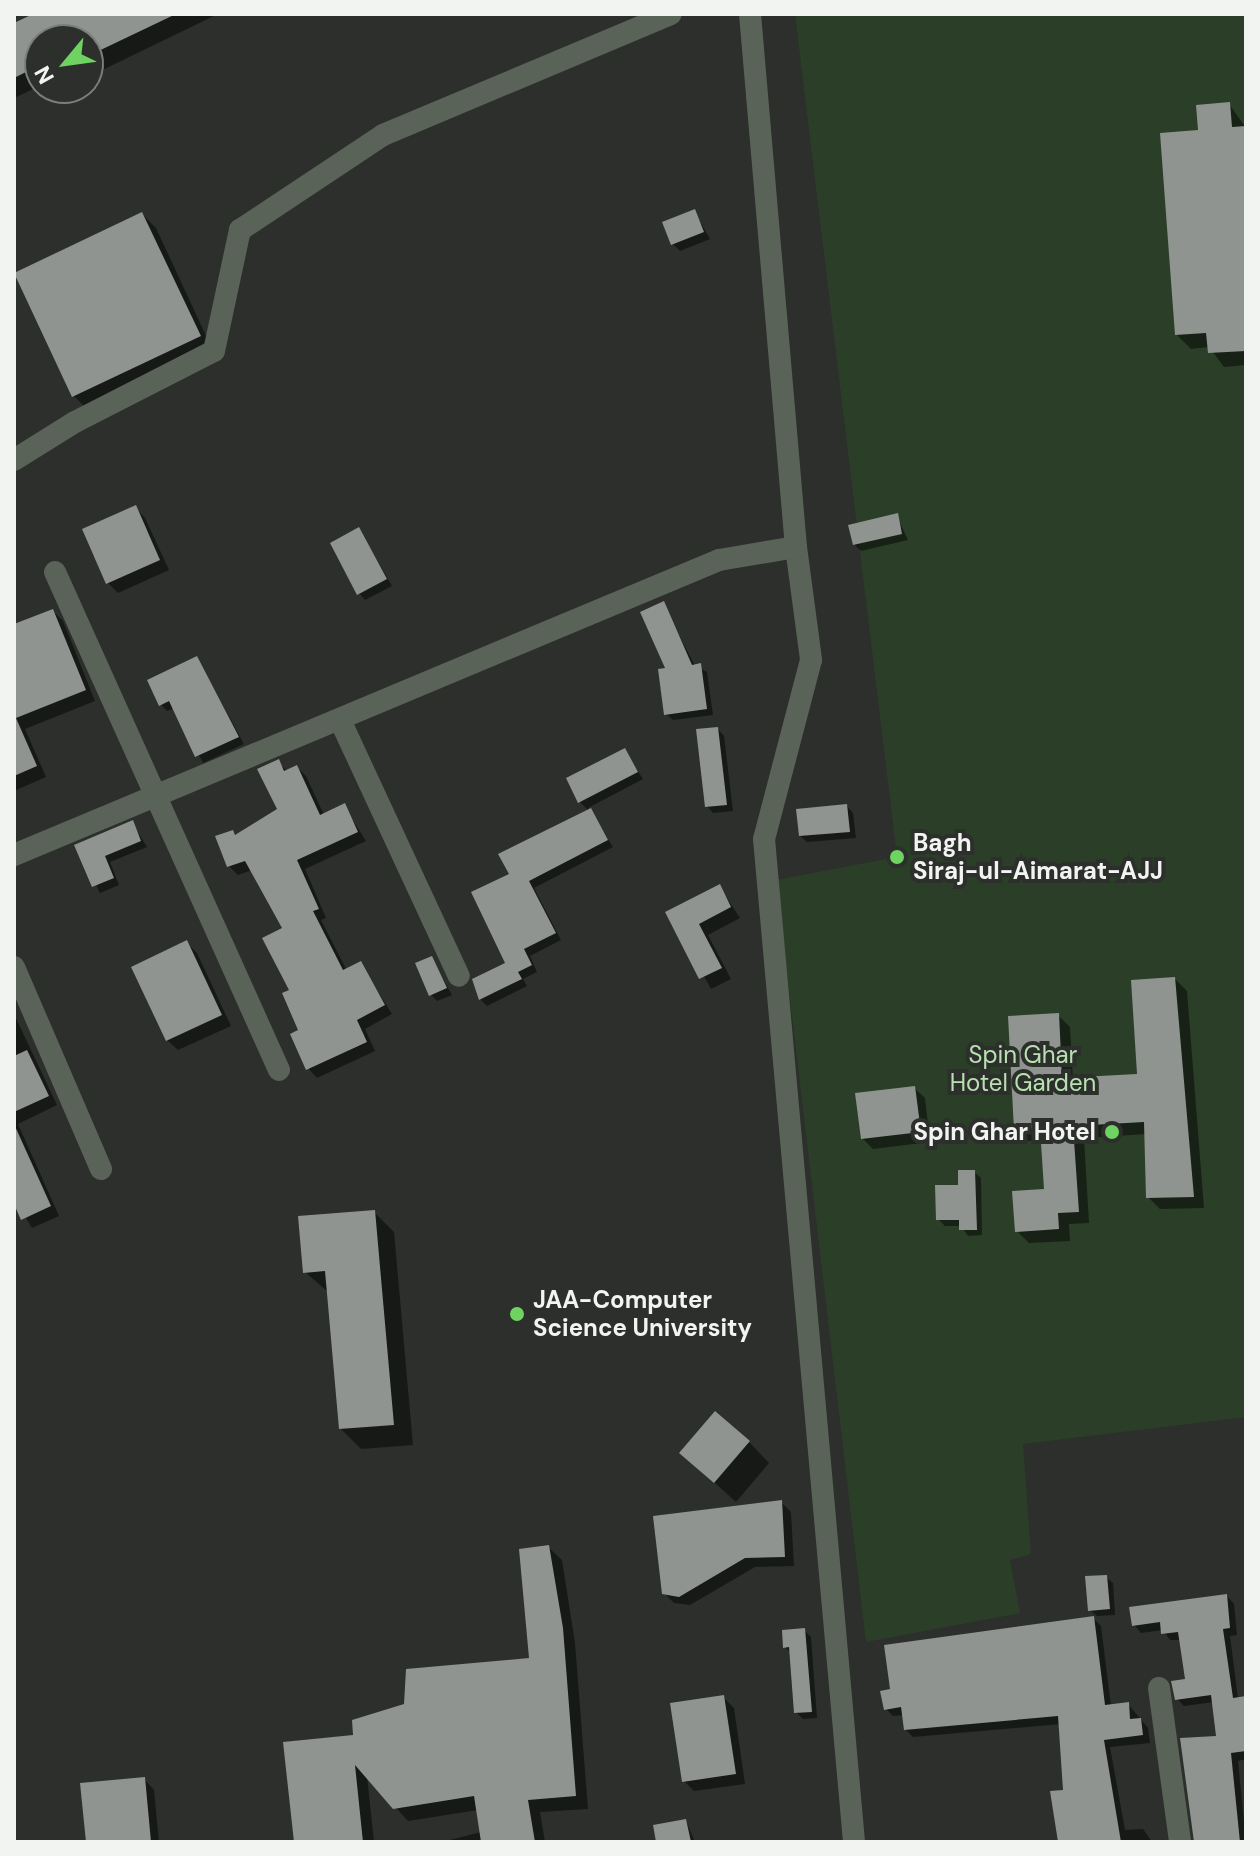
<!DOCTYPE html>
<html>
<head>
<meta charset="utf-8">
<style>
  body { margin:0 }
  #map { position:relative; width:1260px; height:1856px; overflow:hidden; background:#2c2f2b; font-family:"DM Sans",sans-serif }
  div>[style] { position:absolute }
  .green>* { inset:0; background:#2b3f28 }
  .shadow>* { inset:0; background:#0007 }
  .building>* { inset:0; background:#909490 }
  .street>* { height:22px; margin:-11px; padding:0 11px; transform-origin:11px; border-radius:11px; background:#5a6358 }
  .dots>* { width:22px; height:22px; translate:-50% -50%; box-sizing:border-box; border:4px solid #2c2f2b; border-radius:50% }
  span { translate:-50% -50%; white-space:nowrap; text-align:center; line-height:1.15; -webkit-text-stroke:8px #2c2f2b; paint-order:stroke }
  .poi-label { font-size:24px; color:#f2f4f2; font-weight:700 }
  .left { translate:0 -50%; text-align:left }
  .right { translate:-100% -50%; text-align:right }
  .park-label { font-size:24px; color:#b8e1b1 }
  .frame { position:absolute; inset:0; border:16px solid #f2f4f2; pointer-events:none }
  .north { position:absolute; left:24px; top:24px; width:80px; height:80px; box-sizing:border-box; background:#2c2f2b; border:2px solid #7b7e7b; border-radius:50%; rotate:241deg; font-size:22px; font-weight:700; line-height:32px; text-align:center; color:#f2f4f2 }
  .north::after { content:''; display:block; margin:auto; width:28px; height:36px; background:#6ed360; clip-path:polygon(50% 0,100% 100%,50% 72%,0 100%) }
</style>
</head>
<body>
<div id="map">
  <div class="green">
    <i style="clip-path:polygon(795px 14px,1246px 14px,1246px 1417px,1023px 1444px,1031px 1554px,1010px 1560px,1020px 1613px,866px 1642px,776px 880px,897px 857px)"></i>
  </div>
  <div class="shadow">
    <i style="clip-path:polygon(38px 14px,218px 14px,88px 77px,88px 40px,40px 40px,40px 86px,14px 98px,14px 26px)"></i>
    <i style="clip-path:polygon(1229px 104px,1246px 128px,1246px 365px,1224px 367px,1209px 347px,1191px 349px,1177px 335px,1200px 132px)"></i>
    <i style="clip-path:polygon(694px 211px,710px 239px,680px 251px,673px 244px)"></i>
    <i style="clip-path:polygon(142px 214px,156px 228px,213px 351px,88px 410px,74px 396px,16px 274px)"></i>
    <i style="clip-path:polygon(135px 507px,145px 518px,169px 570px,118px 593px,108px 583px)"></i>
    <i style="clip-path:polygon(897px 516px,908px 540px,861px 551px,854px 544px)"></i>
    <i style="clip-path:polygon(359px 529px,392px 586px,365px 600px,359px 593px)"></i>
    <i style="clip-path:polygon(663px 604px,695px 666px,707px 672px,713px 715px,673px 720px,666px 714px)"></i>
    <i style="clip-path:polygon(53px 611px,63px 621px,95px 701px,25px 729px,46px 777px,14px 791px,14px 627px)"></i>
    <i style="clip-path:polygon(197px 658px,244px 744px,203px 763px,175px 708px,167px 711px,161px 705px)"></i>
    <i style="clip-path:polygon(718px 729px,724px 736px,733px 811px,713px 813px,707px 806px)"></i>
    <i style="clip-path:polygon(624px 750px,643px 779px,588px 808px,613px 847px,534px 888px,561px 940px,530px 956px,537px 972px,523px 979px,527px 986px,487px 1006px,480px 999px,508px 964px,512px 875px,589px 811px,580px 802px)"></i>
    <i style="clip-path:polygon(278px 762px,288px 772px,297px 767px,306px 776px,324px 815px,344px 806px,366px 841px,305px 869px,326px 918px,321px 920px,347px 971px,360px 963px,392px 1014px,365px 1029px,375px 1051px,317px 1078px,308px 1068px,285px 929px,252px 870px,238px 875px,229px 866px,232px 832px,237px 836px,279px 810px)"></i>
    <i style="clip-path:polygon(847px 806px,853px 813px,856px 838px,807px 842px,800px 836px)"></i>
    <i style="clip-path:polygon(132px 823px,147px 847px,110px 862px,119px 885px,100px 893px,77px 846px)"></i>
    <i style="clip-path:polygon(719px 886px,740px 918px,708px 935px,731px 979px,711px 989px,668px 912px)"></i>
    <i style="clip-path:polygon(187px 943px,197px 953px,231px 1026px,178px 1050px,167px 1040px)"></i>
    <i style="clip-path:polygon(432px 959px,452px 995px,437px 1001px,431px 995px)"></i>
    <i style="clip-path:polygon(1175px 979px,1187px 991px,1204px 1208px,1160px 1209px,1148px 1197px,1147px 1134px,1084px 1138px,1089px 1223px,1069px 1224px,1070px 1241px,1029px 1243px,1017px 1231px,1046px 1190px,1043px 1140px,1028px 1141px,1016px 1129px,1058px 1015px,1070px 1027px,1073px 1079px,1139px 1076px)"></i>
    <i style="clip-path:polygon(14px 1014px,57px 1105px,18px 1124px,59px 1216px,32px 1228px,14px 1198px)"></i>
    <i style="clip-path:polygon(914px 1088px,925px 1098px,930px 1142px,873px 1149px,862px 1138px)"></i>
    <i style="clip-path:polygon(974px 1172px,981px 1178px,982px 1235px,968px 1236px,961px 1226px,945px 1226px,938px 1219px)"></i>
    <i style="clip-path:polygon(374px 1212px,394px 1232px,413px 1445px,361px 1449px,341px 1429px,328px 1292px,305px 1272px)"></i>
    <i style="clip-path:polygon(749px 1442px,769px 1463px,736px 1502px,682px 1453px)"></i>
    <i style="clip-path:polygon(781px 1502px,791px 1512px,794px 1566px,755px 1567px,690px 1605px,674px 1603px,664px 1593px)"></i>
    <i style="clip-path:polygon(548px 1547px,562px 1560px,575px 1643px,588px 1809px,540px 1812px,545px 1842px,442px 1842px,481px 1832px,478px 1810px,408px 1821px,367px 1776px,374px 1842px,296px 1842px,355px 1737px,532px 1660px)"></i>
    <i style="clip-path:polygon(1106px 1577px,1113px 1583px,1115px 1615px,1097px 1616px,1090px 1610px)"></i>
    <i style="clip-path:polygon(1227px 1596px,1234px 1604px,1237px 1635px,1230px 1636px,1238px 1698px,1246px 1697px,1246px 1759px,1238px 1761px,1246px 1842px,1195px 1842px,1219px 1738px,1214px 1702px,1184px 1706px,1177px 1699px,1187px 1680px,1181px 1640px,1170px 1640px,1163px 1630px,1141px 1633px,1134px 1625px)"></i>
    <i style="clip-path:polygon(1093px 1618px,1101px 1626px,1111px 1706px,1128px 1704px,1148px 1728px,1150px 1743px,1110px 1747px,1125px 1830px,1143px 1829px,1152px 1842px,1058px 1842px,1052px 1793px,1066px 1792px,1061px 1724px,913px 1737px,905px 1729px,904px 1715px,893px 1716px,886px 1709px)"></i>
    <i style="clip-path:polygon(804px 1630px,811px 1637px,817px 1718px,803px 1719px,796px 1712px,791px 1653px,785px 1647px)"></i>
    <i style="clip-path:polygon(723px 1697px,734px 1708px,745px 1784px,694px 1791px,684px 1781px)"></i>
    <i style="clip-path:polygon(144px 1779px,154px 1790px,159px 1842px,88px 1842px)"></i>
    <i style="clip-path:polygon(686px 1821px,695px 1842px,658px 1842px)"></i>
  </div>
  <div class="building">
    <i style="clip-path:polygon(33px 14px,176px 14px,88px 56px,88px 40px,40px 40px,40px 65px,14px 78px,14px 23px)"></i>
    <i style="clip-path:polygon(1230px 102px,1232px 127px,1246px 126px,1246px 351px,1208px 353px,1206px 333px,1175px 335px,1160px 133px,1198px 130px,1196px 105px)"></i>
    <i style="clip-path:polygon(695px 209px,704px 232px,671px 245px,662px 222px)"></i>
    <i style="clip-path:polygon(142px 212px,201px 336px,72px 397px,14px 273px)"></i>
    <i style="clip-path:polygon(136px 505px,160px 560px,106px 584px,82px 529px)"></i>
    <i style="clip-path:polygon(898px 513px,902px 534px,853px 545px,848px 525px)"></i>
    <i style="clip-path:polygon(359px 527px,387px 579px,357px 595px,330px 543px)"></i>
    <i style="clip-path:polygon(664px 601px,692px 665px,701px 663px,707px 709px,664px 715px,658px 669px,665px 668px,640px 612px)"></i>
    <i style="clip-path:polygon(53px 609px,86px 690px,16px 718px,37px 766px,14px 776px,14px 624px)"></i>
    <i style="clip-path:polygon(197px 656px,239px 737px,195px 757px,169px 701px,159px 706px,147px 680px)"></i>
    <i style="clip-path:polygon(718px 727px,727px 805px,705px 807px,696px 729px)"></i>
    <i style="clip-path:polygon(625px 748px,638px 772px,578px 803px,566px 778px)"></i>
    <i style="clip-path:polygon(279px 759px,284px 771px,297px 765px,320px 815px,345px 803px,358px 832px,297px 860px,319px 909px,313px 911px,343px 970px,361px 961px,385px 1005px,357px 1020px,367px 1042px,306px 1070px,290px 1034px,298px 1030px,282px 993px,289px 990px,262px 938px,282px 928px,245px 861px,227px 867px,215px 836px,233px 830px,235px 835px,277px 809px,257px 769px)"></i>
    <i style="clip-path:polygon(847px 804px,850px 832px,799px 836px,796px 809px)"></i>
    <i style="clip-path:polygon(591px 808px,608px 840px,529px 881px,556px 933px,524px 949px,532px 965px,518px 972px,522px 979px,479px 1000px,472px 979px,505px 963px,471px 892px,509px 874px,498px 854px)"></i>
    <i style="clip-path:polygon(133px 820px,141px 841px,105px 856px,114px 878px,92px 887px,74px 845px)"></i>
    <i style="clip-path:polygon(720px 884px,731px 907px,699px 924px,722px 968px,699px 979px,665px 912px)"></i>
    <i style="clip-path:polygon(187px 940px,222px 1015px,166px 1041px,131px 967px)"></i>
    <i style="clip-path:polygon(432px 956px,447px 988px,429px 996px,415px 963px)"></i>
    <i style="clip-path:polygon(1175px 977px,1194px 1197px,1146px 1198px,1144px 1122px,1073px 1126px,1079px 1212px,1058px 1213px,1059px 1229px,1015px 1232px,1012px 1191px,1044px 1189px,1040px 1128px,1014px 1130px,1008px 1016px,1059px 1013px,1062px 1078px,1137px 1074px,1131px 980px)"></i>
    <i style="clip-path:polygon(27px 1050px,49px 1096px,14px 1112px,14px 1056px)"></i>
    <i style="clip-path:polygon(915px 1086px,921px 1132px,861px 1139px,855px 1093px)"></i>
    <i style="clip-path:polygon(14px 1124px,51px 1206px,21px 1220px,14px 1204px)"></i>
    <i style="clip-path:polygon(958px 1170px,975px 1170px,977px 1230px,959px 1230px,959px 1220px,936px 1220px,935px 1185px,958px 1185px)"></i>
    <i style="clip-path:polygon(375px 1210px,394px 1425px,339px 1429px,325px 1271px,303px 1273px,298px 1216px)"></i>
    <i style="clip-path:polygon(715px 1411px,750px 1441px,714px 1483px,679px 1453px)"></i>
    <i style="clip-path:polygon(782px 1500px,785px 1557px,745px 1558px,679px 1597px,662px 1594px,653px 1516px)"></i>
    <i style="clip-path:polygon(549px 1545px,563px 1628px,576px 1796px,528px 1800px,535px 1842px,481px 1842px,474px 1796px,393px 1809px,355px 1765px,363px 1842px,294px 1842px,283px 1742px,353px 1735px,352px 1720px,404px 1704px,406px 1669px,529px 1658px,519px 1549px)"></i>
    <i style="clip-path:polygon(1107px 1575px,1110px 1609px,1088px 1611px,1085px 1576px)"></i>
    <i style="clip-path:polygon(1227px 1594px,1230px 1628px,1223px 1629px,1233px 1698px,1246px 1696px,1246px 1751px,1231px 1753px,1240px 1842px,1194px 1842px,1180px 1738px,1216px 1736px,1211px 1695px,1175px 1700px,1171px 1681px,1185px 1679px,1178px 1632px,1161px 1634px,1160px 1622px,1132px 1626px,1129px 1607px)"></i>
    <i style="clip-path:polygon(1094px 1616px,1105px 1705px,1129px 1702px,1130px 1719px,1141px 1718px,1143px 1735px,1104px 1740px,1121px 1842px,1058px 1842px,1050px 1791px,1063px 1790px,1058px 1716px,904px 1730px,901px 1707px,884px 1710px,880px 1691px,890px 1689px,884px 1645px)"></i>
    <i style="clip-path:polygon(805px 1628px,812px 1712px,794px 1713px,789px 1647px,783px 1648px,782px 1630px)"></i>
    <i style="clip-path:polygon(724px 1695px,736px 1774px,682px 1782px,670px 1703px)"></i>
    <i style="clip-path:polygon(145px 1777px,151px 1842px,86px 1842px,80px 1783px)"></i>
    <i style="clip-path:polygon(686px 1819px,691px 1842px,656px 1842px,653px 1825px)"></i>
  </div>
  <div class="street">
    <i style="left:750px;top:14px;width:535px;rotate:85.07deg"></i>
    <i style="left:796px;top:547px;width:114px;rotate:82.4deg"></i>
    <i style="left:811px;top:660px;width:185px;rotate:104.7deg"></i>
    <i style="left:764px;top:839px;width:1007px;rotate:84.87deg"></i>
    <i style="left:14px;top:460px;width:72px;rotate:-31.9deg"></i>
    <i style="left:75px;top:422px;width:156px;rotate:-27.1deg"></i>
    <i style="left:214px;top:351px;width:124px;rotate:-77.9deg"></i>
    <i style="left:240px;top:230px;width:172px;rotate:-33.6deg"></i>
    <i style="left:383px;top:135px;width:312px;rotate:-22.8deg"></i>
    <i style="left:55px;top:572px;width:546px;rotate:65.78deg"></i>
    <i style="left:340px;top:720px;width:282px;rotate:65.1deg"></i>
    <i style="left:14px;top:855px;width:764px;rotate:-22.71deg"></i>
    <i style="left:719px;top:560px;width:78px;rotate:-9.6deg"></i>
    <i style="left:14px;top:967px;width:220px;rotate:66.7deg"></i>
    <i style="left:1159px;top:1688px;width:155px;rotate:82.2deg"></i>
  </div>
  <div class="dots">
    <i style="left:897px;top:857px;background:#6ed360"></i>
    <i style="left:1112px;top:1132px;background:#6ed360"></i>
    <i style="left:517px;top:1314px;background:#6ed360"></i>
  </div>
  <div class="poi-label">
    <span class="left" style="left:913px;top:857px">Bagh<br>Siraj-ul-Aimarat-AJJ</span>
    <span class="right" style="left:1096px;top:1132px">Spin Ghar Hotel</span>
    <span class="left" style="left:533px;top:1314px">JAA-Computer<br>Science University</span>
  </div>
  <div class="park-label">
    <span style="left:1023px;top:1069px">Spin Ghar<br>Hotel Garden</span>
  </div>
  <div class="frame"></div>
  <div class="north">N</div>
</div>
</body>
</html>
